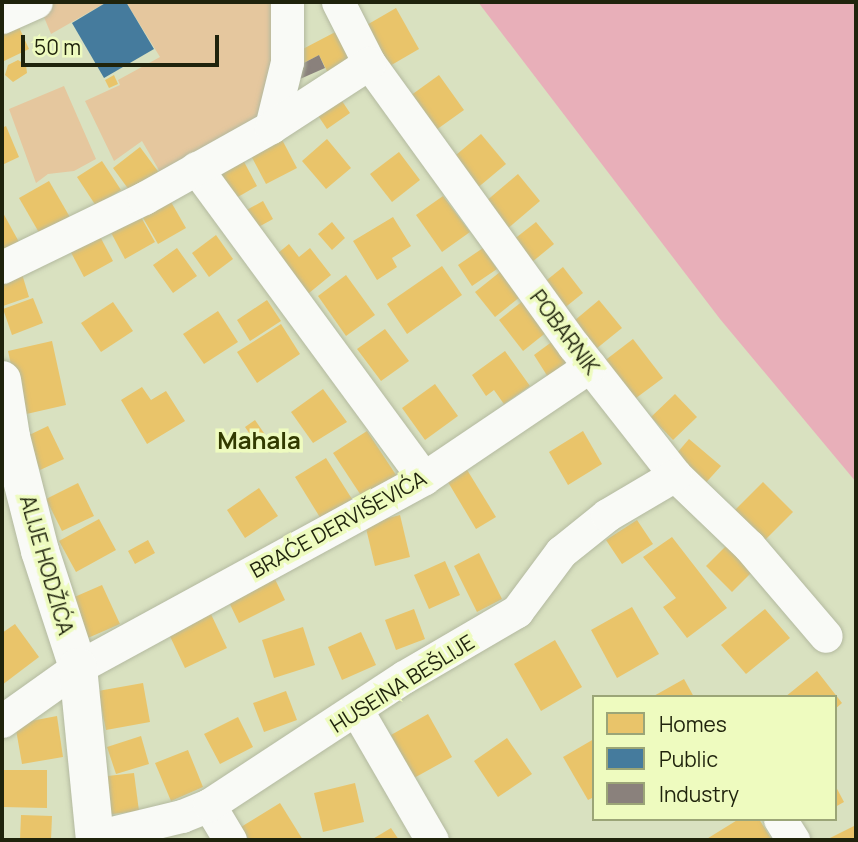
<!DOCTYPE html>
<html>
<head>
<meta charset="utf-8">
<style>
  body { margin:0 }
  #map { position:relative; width:858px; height:842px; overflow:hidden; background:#d9e1c0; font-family:Manrope,sans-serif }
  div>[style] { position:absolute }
  .green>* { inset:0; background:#e5c79e }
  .water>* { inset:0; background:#e8afb9 }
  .homes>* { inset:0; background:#e9c46a }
  .public>* { inset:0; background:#457b9d }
  .industry>* { inset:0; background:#8a817c }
  .roads { filter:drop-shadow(0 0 2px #b3b99f) drop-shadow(0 0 2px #b3b99f) }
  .minor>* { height:33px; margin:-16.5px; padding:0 16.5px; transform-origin:16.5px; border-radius:16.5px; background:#f9faf6 }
  .major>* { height:38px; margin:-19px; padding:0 19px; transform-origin:19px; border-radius:19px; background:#f9faf6 }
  span { translate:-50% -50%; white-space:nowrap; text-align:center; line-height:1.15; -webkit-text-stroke:7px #eefbbf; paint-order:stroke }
  .street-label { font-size:21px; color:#1f230c }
  .quarter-label { font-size:24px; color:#323a00; font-weight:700 }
  .frame { position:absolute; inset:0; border:4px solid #1f230c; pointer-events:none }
  .legend { position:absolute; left:592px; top:695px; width:245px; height:126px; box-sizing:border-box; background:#eefbbf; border:2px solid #9ba577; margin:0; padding:9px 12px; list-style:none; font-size:21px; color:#1f230c }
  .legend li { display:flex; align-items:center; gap:14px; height:35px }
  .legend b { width:35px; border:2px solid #9ba577 }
  .scale { position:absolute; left:21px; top:35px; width:198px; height:32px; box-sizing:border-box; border:4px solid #1f230c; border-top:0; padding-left:9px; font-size:21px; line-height:24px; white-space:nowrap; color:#1f230c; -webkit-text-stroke:5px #eefbbf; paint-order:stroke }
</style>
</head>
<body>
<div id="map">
  <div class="green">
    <i style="clip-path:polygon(50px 2px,107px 2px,51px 34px,39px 5px)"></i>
    <i style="clip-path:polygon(126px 2px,287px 2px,271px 127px,167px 184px,142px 141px,114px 161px,85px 101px,120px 85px,118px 80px,160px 57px)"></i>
    <i style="clip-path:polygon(64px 86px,96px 159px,74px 171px,48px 174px,36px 183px,9px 109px)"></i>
  </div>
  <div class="water">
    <i style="clip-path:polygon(478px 2px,856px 2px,856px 482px,720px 319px)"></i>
  </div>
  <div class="homes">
    <i style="clip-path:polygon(396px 8px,419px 49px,388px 67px,365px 26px)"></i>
    <i style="clip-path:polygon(18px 25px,29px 49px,2px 62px,2px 33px)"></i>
    <i style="clip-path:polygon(343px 28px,359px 62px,328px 73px,319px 55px,300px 65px,299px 51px)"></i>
    <i style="clip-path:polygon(18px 60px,26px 65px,27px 73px,13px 82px,5px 75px,8px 65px)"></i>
    <i style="clip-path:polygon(114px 75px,118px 84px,109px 88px,105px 80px)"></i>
    <i style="clip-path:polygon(439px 75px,464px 110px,429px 135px,403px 101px)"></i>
    <i style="clip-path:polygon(338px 95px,350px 113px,327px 129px,315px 111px)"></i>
    <i style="clip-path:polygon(6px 126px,19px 157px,2px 165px,2px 128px)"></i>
    <i style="clip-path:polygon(279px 134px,297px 168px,266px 184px,248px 150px)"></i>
    <i style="clip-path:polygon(481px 134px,506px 164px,475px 190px,450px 160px)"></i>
    <i style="clip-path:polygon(327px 139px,351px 168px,326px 189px,302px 161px)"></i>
    <i style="clip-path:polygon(140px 147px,160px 174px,132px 194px,113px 168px)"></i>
    <i style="clip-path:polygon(399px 152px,420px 180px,392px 202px,370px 174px)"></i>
    <i style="clip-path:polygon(242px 158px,257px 186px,231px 201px,215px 172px)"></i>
    <i style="clip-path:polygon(102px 161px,121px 190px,96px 206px,77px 177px)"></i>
    <i style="clip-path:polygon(518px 174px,540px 201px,507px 229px,485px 202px)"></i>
    <i style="clip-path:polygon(49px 181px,71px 219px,41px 236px,19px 198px)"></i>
    <i style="clip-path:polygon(167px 195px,186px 228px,158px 244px,139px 211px)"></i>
    <i style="clip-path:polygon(443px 196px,470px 232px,442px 252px,416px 215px)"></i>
    <i style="clip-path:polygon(263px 201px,273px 219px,253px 230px,243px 212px)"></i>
    <i style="clip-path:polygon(136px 208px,155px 242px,125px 259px,107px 225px)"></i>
    <i style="clip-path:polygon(2px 211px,19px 242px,2px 252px)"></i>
    <i style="clip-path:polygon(393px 217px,411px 246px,392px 258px,397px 267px,377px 280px,353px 241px)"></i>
    <i style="clip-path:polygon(332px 222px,345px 238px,332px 250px,318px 234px)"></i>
    <i style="clip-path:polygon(536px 222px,554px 244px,526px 267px,508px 244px)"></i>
    <i style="clip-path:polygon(95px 227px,113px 261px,84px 277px,66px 243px)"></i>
    <i style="clip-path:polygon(216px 235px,233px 259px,209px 277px,192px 253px)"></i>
    <i style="clip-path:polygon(289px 244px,299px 257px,310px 248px,331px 275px,303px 298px,272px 258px)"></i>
    <i style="clip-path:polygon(177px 248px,197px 276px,173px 293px,153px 265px)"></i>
    <i style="clip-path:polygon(483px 248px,497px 269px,472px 286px,458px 265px)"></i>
    <i style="clip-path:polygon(442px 266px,462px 295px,407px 334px,387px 304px)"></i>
    <i style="clip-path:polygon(563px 267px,583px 293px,557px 314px,537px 288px)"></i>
    <i style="clip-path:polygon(500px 272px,520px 297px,495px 317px,475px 292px)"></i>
    <i style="clip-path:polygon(22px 274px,29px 297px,3px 306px,2px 281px)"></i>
    <i style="clip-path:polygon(346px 275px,375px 315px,346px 336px,318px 296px)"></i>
    <i style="clip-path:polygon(33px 298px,43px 323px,12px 335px,3px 309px)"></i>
    <i style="clip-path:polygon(267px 300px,281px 321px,250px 341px,237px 320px)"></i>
    <i style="clip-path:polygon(524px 300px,548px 331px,523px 351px,499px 320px)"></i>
    <i style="clip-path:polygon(599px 300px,622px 328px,591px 353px,568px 326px)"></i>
    <i style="clip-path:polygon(113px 302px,133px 331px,101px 352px,81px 323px)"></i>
    <i style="clip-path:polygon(218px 311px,238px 342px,204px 364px,183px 334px)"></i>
    <i style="clip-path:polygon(281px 324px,300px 354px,257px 383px,237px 352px)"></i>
    <i style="clip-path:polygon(385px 329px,409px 361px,381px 381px,357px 349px)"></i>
    <i style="clip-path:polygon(633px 339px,663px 378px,628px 404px,599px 365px)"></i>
    <i style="clip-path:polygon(52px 341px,66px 405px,22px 415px,8px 351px)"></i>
    <i style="clip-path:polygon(553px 341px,569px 363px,548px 377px,534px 355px)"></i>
    <i style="clip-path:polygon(505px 351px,530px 386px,504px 404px,494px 390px,486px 396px,472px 375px)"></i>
    <i style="clip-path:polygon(435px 384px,458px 416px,425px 440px,402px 408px)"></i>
    <i style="clip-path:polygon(142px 387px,151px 400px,166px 391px,185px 421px,147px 444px,121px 400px)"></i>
    <i style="clip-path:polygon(323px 389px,347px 422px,313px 443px,291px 412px)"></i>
    <i style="clip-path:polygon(675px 394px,697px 417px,673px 440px,651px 417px)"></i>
    <i style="clip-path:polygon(255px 420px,266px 436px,256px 443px,245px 427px)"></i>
    <i style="clip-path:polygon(48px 426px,64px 459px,40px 470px,25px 437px)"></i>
    <i style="clip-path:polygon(367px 431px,400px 481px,366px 503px,333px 453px)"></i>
    <i style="clip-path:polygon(583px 431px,602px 464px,568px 485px,549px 452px)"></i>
    <i style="clip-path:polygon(689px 439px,721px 466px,702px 487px,671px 460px)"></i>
    <i style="clip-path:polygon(326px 458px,352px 499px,321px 519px,295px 477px)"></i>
    <i style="clip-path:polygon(461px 460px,496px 517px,476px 529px,442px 472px)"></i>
    <i style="clip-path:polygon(763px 482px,793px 512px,762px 543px,732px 513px)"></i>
    <i style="clip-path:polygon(78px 483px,94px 516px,62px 531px,46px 499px)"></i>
    <i style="clip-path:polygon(259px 488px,278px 516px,245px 538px,227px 510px)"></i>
    <i style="clip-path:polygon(400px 515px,410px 557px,375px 566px,365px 524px)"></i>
    <i style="clip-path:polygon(99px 519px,116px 550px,76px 572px,59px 541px)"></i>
    <i style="clip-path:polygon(637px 520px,653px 544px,622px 564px,606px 540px)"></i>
    <i style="clip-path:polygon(672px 537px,727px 608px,687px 638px,663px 607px,676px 598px,643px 557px)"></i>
    <i style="clip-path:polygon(148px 540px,155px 553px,135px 564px,128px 551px)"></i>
    <i style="clip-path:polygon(730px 542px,756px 568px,732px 592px,706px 566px)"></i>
    <i style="clip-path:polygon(479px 553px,502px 599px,477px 612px,454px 566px)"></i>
    <i style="clip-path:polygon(445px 561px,460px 595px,429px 609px,414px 575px)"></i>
    <i style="clip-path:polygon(272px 573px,285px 600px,239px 623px,226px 596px)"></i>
    <i style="clip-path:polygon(102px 585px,120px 624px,81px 641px,63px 602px)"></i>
    <i style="clip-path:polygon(632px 607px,659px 654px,617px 678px,591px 630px)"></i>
    <i style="clip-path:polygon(414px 609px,425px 639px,396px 650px,385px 620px)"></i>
    <i style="clip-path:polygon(765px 609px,790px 638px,746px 674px,721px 645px)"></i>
    <i style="clip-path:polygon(209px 610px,227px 648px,185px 668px,167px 630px)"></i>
    <i style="clip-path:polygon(15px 624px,39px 657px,2px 685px,2px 633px)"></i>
    <i style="clip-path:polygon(303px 627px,315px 665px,274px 678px,262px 640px)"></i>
    <i style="clip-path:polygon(361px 632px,376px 665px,342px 680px,328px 647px)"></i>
    <i style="clip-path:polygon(555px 640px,582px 687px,541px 711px,514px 664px)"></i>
    <i style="clip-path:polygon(817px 671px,842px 703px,835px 709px,835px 697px,785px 697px)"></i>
    <i style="clip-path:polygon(684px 679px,694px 697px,652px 697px)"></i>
    <i style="clip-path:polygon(143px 683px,150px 722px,106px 730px,98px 691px)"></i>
    <i style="clip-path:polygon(286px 691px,297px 720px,264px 732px,253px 703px)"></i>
    <i style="clip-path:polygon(428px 714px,452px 757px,414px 778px,391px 735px)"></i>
    <i style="clip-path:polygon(57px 716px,63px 757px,22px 764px,15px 724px)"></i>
    <i style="clip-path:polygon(238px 717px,253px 747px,220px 764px,204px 734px)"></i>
    <i style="clip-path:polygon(141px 736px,149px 764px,116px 774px,107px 747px)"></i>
    <i style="clip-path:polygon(507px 738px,532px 774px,498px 797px,474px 761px)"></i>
    <i style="clip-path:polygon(594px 739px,594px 797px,588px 800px,563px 757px)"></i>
    <i style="clip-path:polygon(188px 750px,203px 787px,171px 801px,155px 763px)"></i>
    <i style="clip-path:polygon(3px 770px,47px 770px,47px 808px,3px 807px)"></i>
    <i style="clip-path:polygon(134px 773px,139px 811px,104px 815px,99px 777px)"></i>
    <i style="clip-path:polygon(355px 783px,364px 822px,323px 832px,314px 793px)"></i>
    <i style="clip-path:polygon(835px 785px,844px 802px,835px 807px)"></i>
    <i style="clip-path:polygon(280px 803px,303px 840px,249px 840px,241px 827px)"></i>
    <i style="clip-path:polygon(21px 815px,52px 816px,51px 840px,20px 840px)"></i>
    <i style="clip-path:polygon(739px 819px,759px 819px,772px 840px,705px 840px)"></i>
    <i style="clip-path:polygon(856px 825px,856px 840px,826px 840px)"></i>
    <i style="clip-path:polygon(391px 828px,399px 840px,371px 840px)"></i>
  </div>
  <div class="public">
    <i style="clip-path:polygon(107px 2px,126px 2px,154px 49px,104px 78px,72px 23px)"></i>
  </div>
  <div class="industry">
    <i style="clip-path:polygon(319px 55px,325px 68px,300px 79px,300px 65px)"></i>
  </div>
  <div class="roads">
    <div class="minor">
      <i style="left:338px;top:2px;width:68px;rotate:63.1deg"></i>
      <i style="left:369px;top:63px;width:349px;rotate:54.1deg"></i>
      <i style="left:574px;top:346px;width:164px;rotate:51.9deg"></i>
      <i style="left:675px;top:475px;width:103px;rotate:43.8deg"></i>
      <i style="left:749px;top:546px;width:118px;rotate:49.5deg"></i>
      <i style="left:2px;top:17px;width:37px;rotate:-24deg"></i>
      <i style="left:271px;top:127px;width:67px;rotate:-76.2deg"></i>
      <i style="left:287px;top:62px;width:60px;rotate:-90deg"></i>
      <i style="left:196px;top:168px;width:385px;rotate:53.7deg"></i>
      <i style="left:2px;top:267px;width:158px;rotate:-25.9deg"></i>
      <i style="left:144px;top:198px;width:145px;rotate:-29.2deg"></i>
      <i style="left:271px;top:127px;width:117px;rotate:-33.1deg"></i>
      <i style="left:356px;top:709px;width:151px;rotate:59.9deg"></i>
      <i style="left:2px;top:721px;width:93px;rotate:-35.4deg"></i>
      <i style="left:78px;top:667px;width:394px;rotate:-28.6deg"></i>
      <i style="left:424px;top:478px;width:200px;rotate:-34deg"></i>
      <i style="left:209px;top:805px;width:41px;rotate:59deg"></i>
      <i style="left:780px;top:819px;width:25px;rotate:58deg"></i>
      <i style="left:95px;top:837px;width:89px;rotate:-13.6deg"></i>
      <i style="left:182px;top:816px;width:29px;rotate:-22deg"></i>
      <i style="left:209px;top:805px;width:233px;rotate:-33.3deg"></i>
      <i style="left:404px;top:677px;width:131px;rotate:-30.3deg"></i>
      <i style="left:517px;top:611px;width:74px;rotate:-53.3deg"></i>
      <i style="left:561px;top:552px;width:59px;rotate:-38.8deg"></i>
      <i style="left:607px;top:515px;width:79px;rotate:-30.5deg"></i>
    </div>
    <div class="major">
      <i style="left:2px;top:380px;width:58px;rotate:81deg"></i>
      <i style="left:11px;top:437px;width:118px;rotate:75.7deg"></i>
      <i style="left:40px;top:551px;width:122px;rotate:71.9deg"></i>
      <i style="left:78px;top:667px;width:174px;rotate:84.4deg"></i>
    </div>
  </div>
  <div class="street-label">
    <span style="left:565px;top:332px;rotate:53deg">POBARNIK</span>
    <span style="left:338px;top:524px;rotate:-29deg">BRAĆE DERVIŠEVIĆA</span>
    <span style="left:47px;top:565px;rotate:74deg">ALIJE HODŽIĆA</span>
    <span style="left:402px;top:683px;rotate:-32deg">HUSEINA BEŠLIJE</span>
  </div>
  <div class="quarter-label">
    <span style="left:259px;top:440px">Mahala</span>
  </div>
  <div class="frame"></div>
  <ul class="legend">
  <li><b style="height:19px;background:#e9c46a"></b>Homes</li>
  <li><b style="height:19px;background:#457b9d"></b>Public</li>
  <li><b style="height:19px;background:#8a817c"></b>Industry</li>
  </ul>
  <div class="scale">50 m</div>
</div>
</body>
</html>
